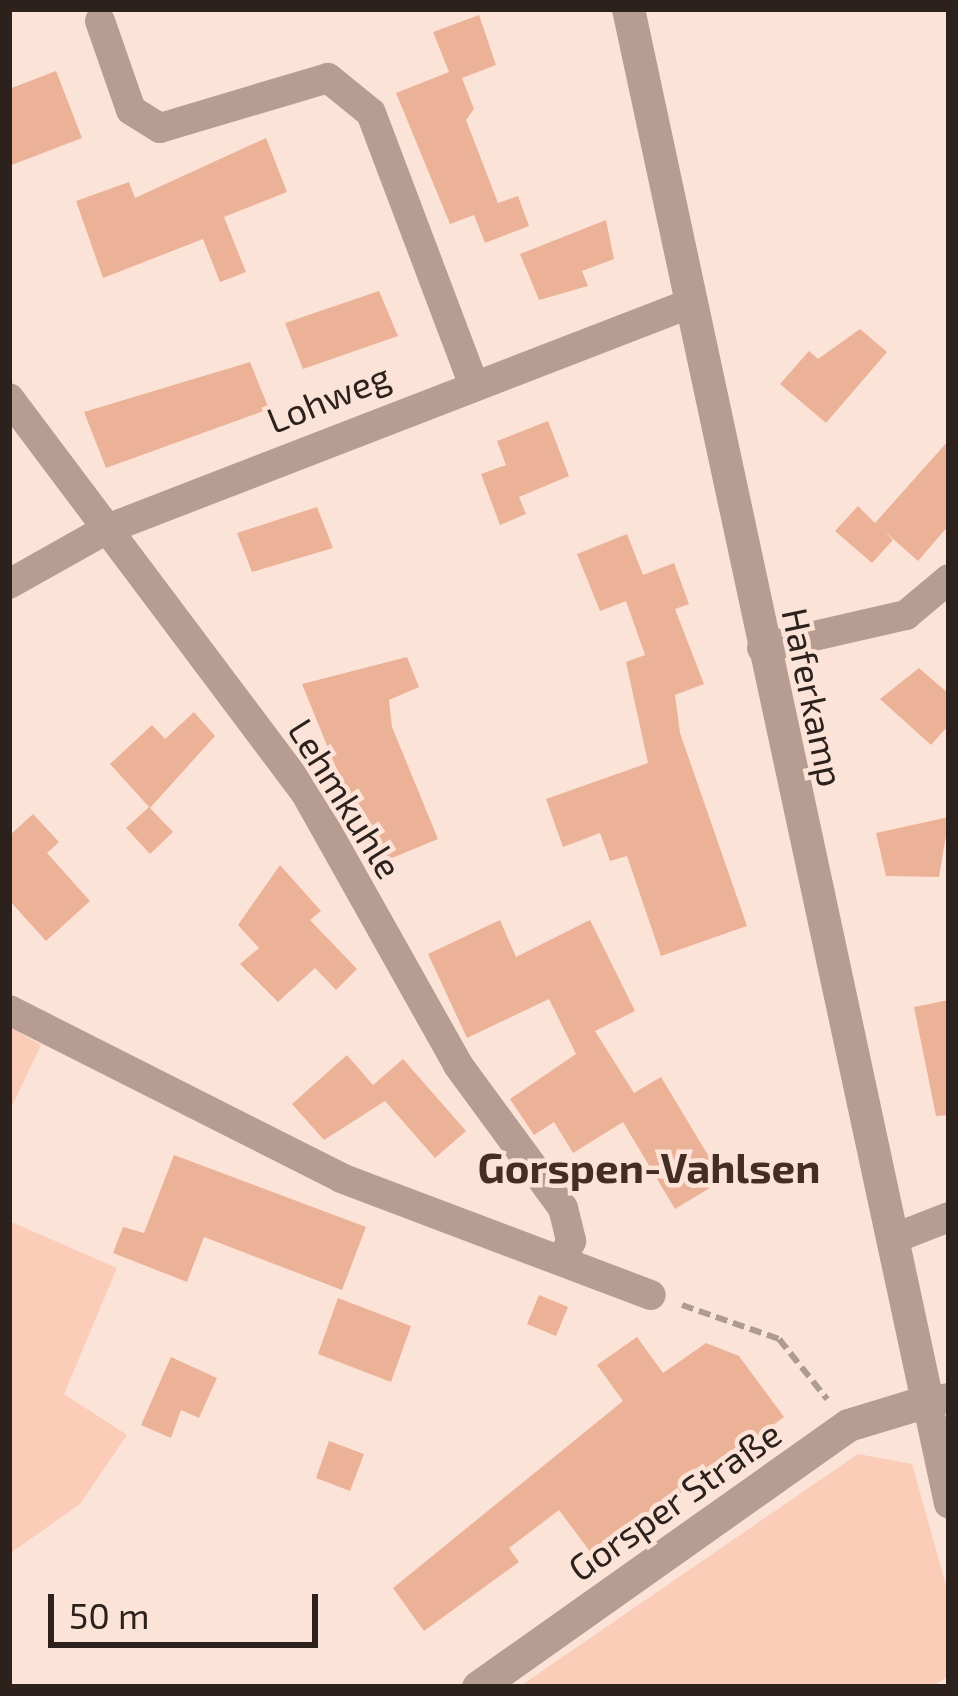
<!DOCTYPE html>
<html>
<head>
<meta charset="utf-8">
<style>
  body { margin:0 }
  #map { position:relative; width:958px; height:1696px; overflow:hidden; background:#fbe3d8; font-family:"Exo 2",sans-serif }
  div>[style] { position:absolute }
  .green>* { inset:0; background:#fbccb7 }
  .building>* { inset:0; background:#ecb297 }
  .path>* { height:6px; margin-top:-3px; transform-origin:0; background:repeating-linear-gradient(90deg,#ae9b92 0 12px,transparent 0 18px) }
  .minor>* { height:30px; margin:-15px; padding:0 15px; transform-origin:15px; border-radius:15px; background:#b79d91 }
  .tertiary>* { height:33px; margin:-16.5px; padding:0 16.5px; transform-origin:16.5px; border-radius:16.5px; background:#b79d91 }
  span { translate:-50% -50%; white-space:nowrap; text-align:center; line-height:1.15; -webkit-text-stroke:9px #fbe3d8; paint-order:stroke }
  .street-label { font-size:36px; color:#2c211c }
  .quarter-label { font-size:42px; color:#452d23; font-weight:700 }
  .frame { position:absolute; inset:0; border:12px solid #2c211c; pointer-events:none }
  .scale { position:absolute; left:48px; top:1594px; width:270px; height:54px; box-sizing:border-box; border:6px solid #2c211c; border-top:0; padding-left:15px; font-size:36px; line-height:42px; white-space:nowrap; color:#2c211c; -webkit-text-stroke:9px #fbe3d8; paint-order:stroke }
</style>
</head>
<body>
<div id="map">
  <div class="green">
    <i style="clip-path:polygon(9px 1027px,41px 1045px,9px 1112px)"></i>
    <i style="clip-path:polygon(9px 1221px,117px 1268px,64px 1394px,127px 1435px,80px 1504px,9px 1554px)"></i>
    <i style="clip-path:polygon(858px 1454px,912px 1464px,949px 1596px,949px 1676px,931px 1687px,519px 1687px)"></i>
  </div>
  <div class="building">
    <i style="clip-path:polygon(479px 15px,496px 65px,462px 78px,474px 109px,466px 120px,498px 203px,518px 196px,529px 226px,485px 243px,474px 215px,450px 224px,396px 93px,449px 72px,433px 32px)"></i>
    <i style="clip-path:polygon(56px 71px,82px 138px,9px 166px,9px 89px)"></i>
    <i style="clip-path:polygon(266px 138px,287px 192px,224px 217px,246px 272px,220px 282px,203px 239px,103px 278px,76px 201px,129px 182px,135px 198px)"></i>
    <i style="clip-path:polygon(606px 220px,614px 259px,582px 271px,588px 286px,539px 300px,520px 254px)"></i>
    <i style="clip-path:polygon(379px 291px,398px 336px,303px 369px,285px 323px)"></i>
    <i style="clip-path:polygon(860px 329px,887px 352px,826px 423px,780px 384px,809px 351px,818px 359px)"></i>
    <i style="clip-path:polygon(250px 362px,269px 409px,106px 468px,84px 412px)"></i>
    <i style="clip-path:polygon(548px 421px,569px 476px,519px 497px,526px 514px,500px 525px,481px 474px,506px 465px,497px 441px)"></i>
    <i style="clip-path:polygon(949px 440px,949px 525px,918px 561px,883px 530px,893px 540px,872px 563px,835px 531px,858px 506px,875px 523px)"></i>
    <i style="clip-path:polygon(317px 507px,333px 548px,252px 572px,237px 533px)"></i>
    <i style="clip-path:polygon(627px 534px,643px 575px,674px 563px,689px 604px,675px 609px,704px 684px,675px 695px,680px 733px,747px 926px,661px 956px,627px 856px,610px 861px,600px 833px,563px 847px,546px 799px,648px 763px,626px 662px,645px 655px,626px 601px,600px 611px,577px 554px)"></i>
    <i style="clip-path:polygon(407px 657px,419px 687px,389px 700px,392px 727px,438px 839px,387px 860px,376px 835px,365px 839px,302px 684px)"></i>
    <i style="clip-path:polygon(919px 668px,949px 694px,949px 725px,931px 745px,880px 699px)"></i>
    <i style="clip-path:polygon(194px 712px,215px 736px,150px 808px,173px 832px,150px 854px,126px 828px,149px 807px,110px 764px,152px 725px,165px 739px)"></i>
    <i style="clip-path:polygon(33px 814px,59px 842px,47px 853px,90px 901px,46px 941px,9px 900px,9px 836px)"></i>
    <i style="clip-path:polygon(949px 817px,939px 877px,886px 876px,876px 833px)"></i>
    <i style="clip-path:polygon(280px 865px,321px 911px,310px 920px,357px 969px,336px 990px,315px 968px,278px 1002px,240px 964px,259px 948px,238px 925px)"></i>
    <i style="clip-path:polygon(500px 920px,516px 957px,590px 920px,635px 1011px,595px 1031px,634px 1093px,661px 1077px,723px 1180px,675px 1209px,623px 1122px,573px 1153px,554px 1122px,534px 1135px,510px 1099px,576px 1054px,549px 999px,467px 1038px,428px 954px)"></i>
    <i style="clip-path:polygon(949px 1000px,949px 1115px,936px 1116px,914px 1007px)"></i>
    <i style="clip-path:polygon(347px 1055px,373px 1085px,403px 1059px,466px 1131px,435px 1158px,385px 1101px,324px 1140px,292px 1104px)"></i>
    <i style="clip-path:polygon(174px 1155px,366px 1227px,342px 1290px,204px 1237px,187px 1282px,113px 1253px,123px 1227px,144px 1233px)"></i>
    <i style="clip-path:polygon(539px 1295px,568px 1307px,556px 1336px,527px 1324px)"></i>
    <i style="clip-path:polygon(338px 1298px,411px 1326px,391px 1382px,318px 1354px)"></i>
    <i style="clip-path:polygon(637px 1337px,663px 1373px,706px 1343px,739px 1356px,784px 1417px,594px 1557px,559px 1510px,509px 1548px,519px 1562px,424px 1631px,393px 1588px,623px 1401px,597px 1365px)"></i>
    <i style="clip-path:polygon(171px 1357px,217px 1378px,199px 1418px,181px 1410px,171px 1438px,141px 1425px)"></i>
    <i style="clip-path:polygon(329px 1441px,364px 1454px,350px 1491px,316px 1478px)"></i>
  </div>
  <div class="path">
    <i style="left:682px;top:1305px;width:103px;rotate:19.3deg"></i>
    <i style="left:779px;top:1339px;width:77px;rotate:51.3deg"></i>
  </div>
  <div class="minor">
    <i style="left:100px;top:21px;width:94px;rotate:70.8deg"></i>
    <i style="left:131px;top:110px;width:34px;rotate:32deg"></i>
    <i style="left:160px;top:128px;width:175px;rotate:-16.6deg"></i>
    <i style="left:328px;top:78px;width:55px;rotate:39.1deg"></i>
    <i style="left:371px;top:113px;width:285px;rotate:69.3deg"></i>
    <i style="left:9px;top:398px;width:493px;rotate:53.1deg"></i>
    <i style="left:305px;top:792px;width:313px;rotate:60.7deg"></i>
    <i style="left:458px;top:1065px;width:177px;rotate:53.7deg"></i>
    <i style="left:563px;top:1208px;width:34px;rotate:76deg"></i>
    <i style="left:571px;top:1241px;width:22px;rotate:114deg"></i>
    <i style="left:9px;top:584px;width:112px;rotate:-29.3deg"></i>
    <i style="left:107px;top:529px;width:621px;rotate:-21.15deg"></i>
    <i style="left:762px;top:648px;width:148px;rotate:-12.9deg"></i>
    <i style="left:906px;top:615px;width:56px;rotate:-39.9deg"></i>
    <i style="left:9px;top:1010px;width:372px;rotate:26.8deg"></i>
    <i style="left:341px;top:1178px;width:331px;rotate:20.7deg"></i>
    <i style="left:895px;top:1238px;width:58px;rotate:-21.3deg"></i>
    <i style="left:949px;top:1398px;width:22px;rotate:172deg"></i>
    <i style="left:927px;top:1401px;width:105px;rotate:77.9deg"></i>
  </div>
  <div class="tertiary">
    <i style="left:478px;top:1687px;width:453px;rotate:-35.3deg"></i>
    <i style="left:848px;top:1425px;width:83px;rotate:-16.9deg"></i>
    <i style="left:927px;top:1401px;width:1424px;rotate:-102.12deg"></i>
  </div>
  <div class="street-label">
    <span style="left:328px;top:397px;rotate:-22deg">Lohweg</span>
    <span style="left:814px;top:697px;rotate:78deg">Haferkamp</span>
    <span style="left:346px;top:798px;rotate:58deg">Lehmkuhle</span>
    <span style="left:674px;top:1500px;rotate:-35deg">Gorsper Straße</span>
  </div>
  <div class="quarter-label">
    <span style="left:649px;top:1166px">Gorspen-Vahlsen</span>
  </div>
  <div class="frame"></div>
  <div class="scale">50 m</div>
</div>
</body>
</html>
